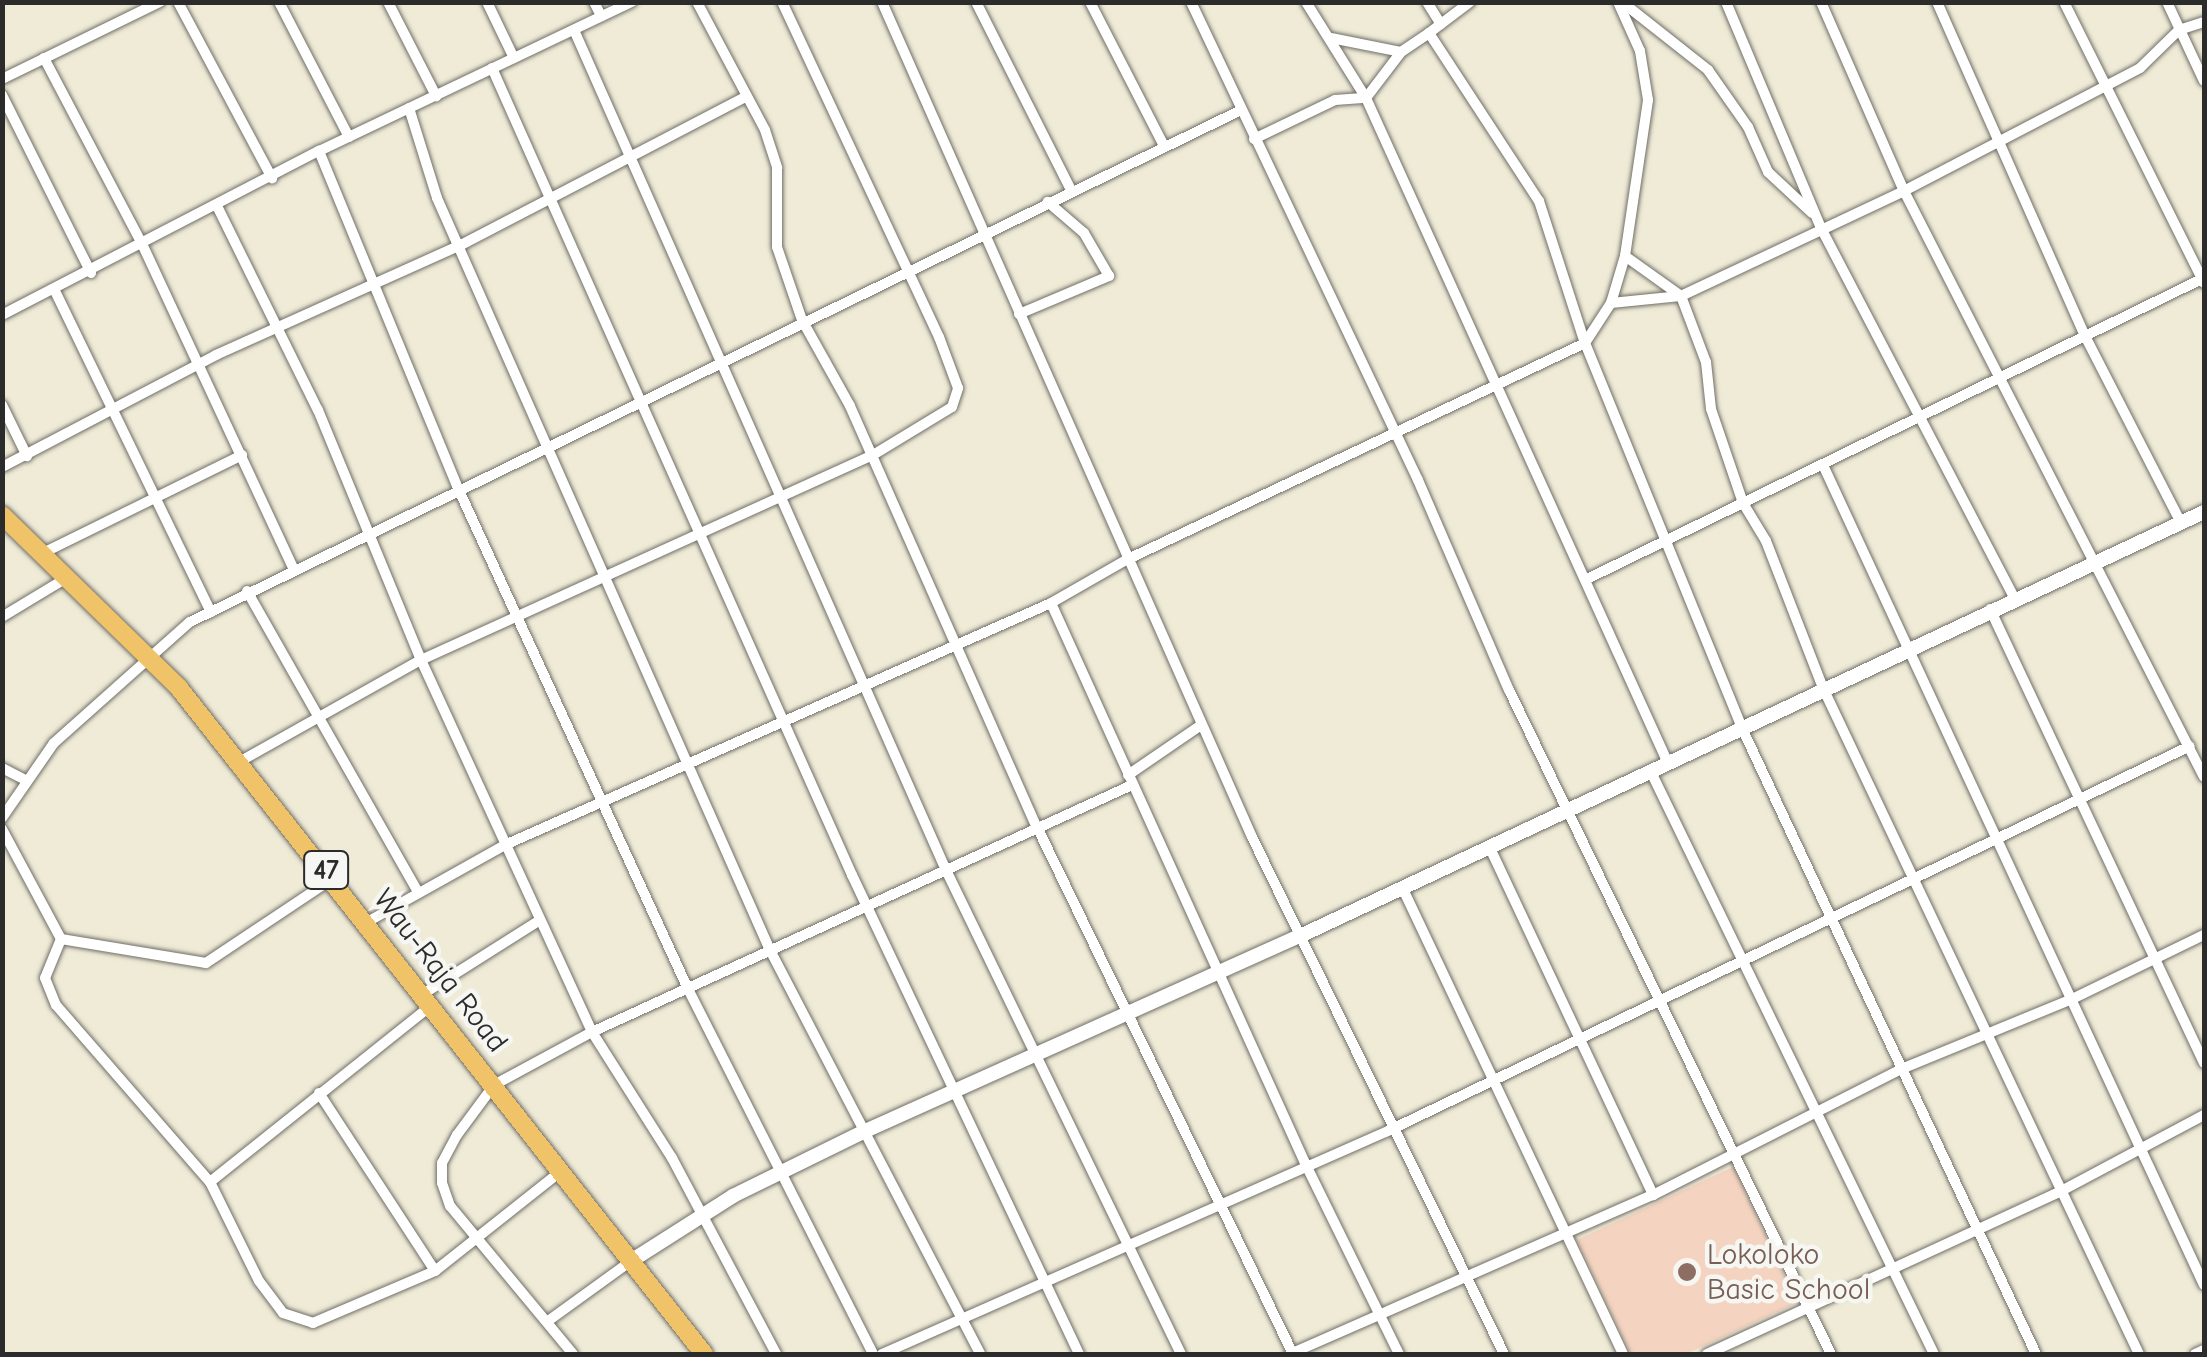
<!DOCTYPE html>
<html>
<head>
<meta charset="utf-8">
<style>
  body { margin:0 }
  #map { position:relative; width:2207px; height:1357px; overflow:hidden; background:#efebd7; font-family:"Comic Neue",sans-serif }
  div>[style] { position:absolute }
  .built>* { inset:0; background:#f4d3c0 }
  .roads { filter:drop-shadow(0 0 2px #706e67) drop-shadow(0 0 2px #706e67) }
  .minor>* { height:10px; margin:-5px; padding:0 5px; transform-origin:5px; border-radius:5px; background:#fff }
  .tertiary>* { height:14px; margin:-7px; padding:0 7px; transform-origin:7px; border-radius:7px; background:#fff }
  .primary>* { height:18px; margin:-9px; padding:0 9px; transform-origin:9px; border-radius:9px; background:#f0c369 }
  .dots>* { width:28px; height:28px; translate:-50% -50%; box-sizing:border-box; border:5px solid #f6f6f2; border-radius:50% }
  span { translate:-50% -50%; white-space:nowrap; text-align:center; line-height:1.15; -webkit-text-stroke:9px #f6f6f2; paint-order:stroke }
  .shield-label span { padding:2px 8px; background:#f6f6f2; border:2px solid; border-radius:8px; -webkit-text-stroke-width:0 }
  .shield-label { font-size:28px; color:#2b2b2b; font-weight:700 }
  .street-label { font-size:30px; color:#2b2b2b }
  .education-label { font-size:30px; color:#785e54 }
  .left { translate:0 -50%; text-align:left }
  .frame { position:absolute; inset:0; border:5px solid #2b2b2b; pointer-events:none }
</style>
</head>
<body>
<div id="map">
  <div class="built">
    <i style="clip-path:polygon(1733px 1167px,1797px 1303px,1686px 1354px,1631px 1354px,1577px 1240px)"></i>
  </div>
  <div class="roads">
    <div class="minor">
      <i style="left:178px;top:2px;width:200px;rotate:61.9deg"></i>
      <i style="left:279px;top:2px;width:152px;rotate:62.6deg"></i>
      <i style="left:388px;top:2px;width:106px;rotate:62.9deg"></i>
      <i style="left:487px;top:2px;width:62px;rotate:64.3deg"></i>
      <i style="left:594px;top:2px;width:16px;rotate:63deg"></i>
      <i style="left:697px;top:2px;width:145px;rotate:62deg"></i>
      <i style="left:765px;top:130px;width:40px;rotate:72deg"></i>
      <i style="left:777px;top:168px;width:79px;rotate:90deg"></i>
      <i style="left:777px;top:247px;width:77px;rotate:71.1deg"></i>
      <i style="left:802px;top:320px;width:98px;rotate:60.8deg"></i>
      <i style="left:850px;top:406px;width:461px;rotate:66.1deg"></i>
      <i style="left:1037px;top:827px;width:586px;rotate:64.09deg"></i>
      <i style="left:882px;top:2px;width:913px;rotate:66.1deg"></i>
      <i style="left:1252px;top:837px;width:575px;rotate:64.01deg"></i>
      <i style="left:976px;top:2px;width:211px;rotate:63.2deg"></i>
      <i style="left:1090px;top:2px;width:162px;rotate:62.8deg"></i>
      <i style="left:1191px;top:2px;width:529px;rotate:64.6deg"></i>
      <i style="left:1418px;top:480px;width:229px;rotate:66.6deg"></i>
      <i style="left:1509px;top:690px;width:738px;rotate:64.13deg"></i>
      <i style="left:1306px;top:2px;width:113px;rotate:58deg"></i>
      <i style="left:1366px;top:98px;width:728px;rotate:65.58deg"></i>
      <i style="left:1427px;top:2px;width:26px;rotate:58deg"></i>
      <i style="left:1470px;top:2px;width:51px;rotate:142.9deg"></i>
      <i style="left:1429px;top:33px;width:201px;rotate:56.8deg"></i>
      <i style="left:1539px;top:201px;width:149px;rotate:72.1deg"></i>
      <i style="left:1585px;top:343px;width:414px;rotate:67.8deg"></i>
      <i style="left:1741px;top:726px;width:694px;rotate:64.84deg"></i>
      <i style="left:1622px;top:2px;width:110px;rotate:38.3deg"></i>
      <i style="left:1708px;top:70px;width:70px;rotate:54.9deg"></i>
      <i style="left:1748px;top:127px;width:49px;rotate:66deg"></i>
      <i style="left:1768px;top:172px;width:60px;rotate:43deg"></i>
      <i style="left:1726px;top:2px;width:247px;rotate:67.2deg"></i>
      <i style="left:1822px;top:230px;width:415px;rotate:62.4deg"></i>
      <i style="left:1821px;top:2px;width:206px;rotate:66.3deg"></i>
      <i style="left:1904px;top:191px;width:658px;rotate:62.89deg"></i>
      <i style="left:1937px;top:2px;width:365px;rotate:66.1deg"></i>
      <i style="left:2085px;top:336px;width:210px;rotate:62.8deg"></i>
      <i style="left:2064px;top:2px;width:314px;rotate:63.5deg"></i>
      <i style="left:2167px;top:2px;width:87px;rotate:64.9deg"></i>
      <i style="left:574px;top:30px;width:916px;rotate:66.12deg"></i>
      <i style="left:945px;top:868px;width:540px;rotate:64.1deg"></i>
      <i style="left:1331px;top:38px;width:71px;rotate:11.3deg"></i>
      <i style="left:44px;top:58px;width:212px;rotate:62.2deg"></i>
      <i style="left:143px;top:246px;width:354px;rotate:65deg"></i>
      <i style="left:492px;top:68px;width:884px;rotate:65.96deg"></i>
      <i style="left:852px;top:875px;width:530px;rotate:64.64deg"></i>
      <i style="left:2px;top:79px;width:176px;rotate:-26deg"></i>
      <i style="left:2px;top:95px;width:199px;rotate:63.4deg"></i>
      <i style="left:1366px;top:98px;width:58px;rotate:-52.7deg"></i>
      <i style="left:1401px;top:52px;width:34px;rotate:-34deg"></i>
      <i style="left:409px;top:108px;width:94px;rotate:72.7deg"></i>
      <i style="left:437px;top:198px;width:822px;rotate:66.12deg"></i>
      <i style="left:770px;top:950px;width:455px;rotate:62.5deg"></i>
      <i style="left:1254px;top:139px;width:90px;rotate:-25.7deg"></i>
      <i style="left:1335px;top:100px;width:31px;rotate:-4deg"></i>
      <i style="left:319px;top:151px;width:362px;rotate:67.6deg"></i>
      <i style="left:457px;top:486px;width:554px;rotate:65.33deg"></i>
      <i style="left:688px;top:989px;width:409px;rotate:63.1deg"></i>
      <i style="left:218px;top:208px;width:225px;rotate:63.7deg"></i>
      <i style="left:318px;top:410px;width:270px;rotate:67.6deg"></i>
      <i style="left:421px;top:660px;width:409px;rotate:65.3deg"></i>
      <i style="left:592px;top:1032px;width:149px;rotate:57.6deg"></i>
      <i style="left:672px;top:1158px;width:222px;rotate:62deg"></i>
      <i style="left:1625px;top:256px;width:69px;rotate:35.5deg"></i>
      <i style="left:1681px;top:296px;width:71px;rotate:69.3deg"></i>
      <i style="left:1706px;top:362px;width:47px;rotate:83.9deg"></i>
      <i style="left:1711px;top:409px;width:99px;rotate:71.2deg"></i>
      <i style="left:1743px;top:503px;width:44px;rotate:58.8deg"></i>
      <i style="left:1766px;top:541px;width:158px;rotate:68.8deg"></i>
      <i style="left:1823px;top:688px;width:737px;rotate:64.62deg"></i>
      <i style="left:55px;top:291px;width:357px;rotate:64.1deg"></i>
      <i style="left:1611px;top:303px;width:49px;rotate:-73.4deg"></i>
      <i style="left:1625px;top:256px;width:158px;rotate:-81.6deg"></i>
      <i style="left:1648px;top:100px;width:50px;rotate:-99.3deg"></i>
      <i style="left:1640px;top:51px;width:54px;rotate:-114.2deg"></i>
      <i style="left:1019px;top:314px;width:98px;rotate:-22.9deg"></i>
      <i style="left:1109px;top:276px;width:50px;rotate:-120.2deg"></i>
      <i style="left:1084px;top:233px;width:48px;rotate:-139.3deg"></i>
      <i style="left:2px;top:315px;width:357px;rotate:-27.4deg"></i>
      <i style="left:319px;top:151px;width:347px;rotate:-25.5deg"></i>
      <i style="left:2px;top:405px;width:57px;rotate:63.9deg"></i>
      <i style="left:1823px;top:465px;width:904px;rotate:65.08deg"></i>
      <i style="left:2px;top:467px;width:242px;rotate:-27.6deg"></i>
      <i style="left:216px;top:355px;width:269px;rotate:-24.2deg"></i>
      <i style="left:461px;top:245px;width:322px;rotate:-27.5deg"></i>
      <i style="left:43px;top:553px;width:222px;rotate:-26.2deg"></i>
      <i style="left:1587px;top:579px;width:687px;rotate:-26.01deg"></i>
      <i style="left:247px;top:591px;width:344px;rotate:60.4deg"></i>
      <i style="left:1051px;top:603px;width:615px;rotate:65.6deg"></i>
      <i style="left:1305px;top:1163px;width:213px;rotate:63.8deg"></i>
      <i style="left:1990px;top:609px;width:502px;rotate:64.76deg"></i>
      <i style="left:2px;top:617px;width:77px;rotate:-31.2deg"></i>
      <i style="left:239px;top:762px;width:209px;rotate:-29.3deg"></i>
      <i style="left:421px;top:660px;width:496px;rotate:-24.4deg"></i>
      <i style="left:873px;top:455px;width:92px;rotate:-31.3deg"></i>
      <i style="left:952px;top:407px;width:20px;rotate:-72deg"></i>
      <i style="left:958px;top:388px;width:54px;rotate:-110.4deg"></i>
      <i style="left:939px;top:337px;width:370px;rotate:-115.1deg"></i>
      <i style="left:2px;top:768px;width:25px;rotate:27deg"></i>
      <i style="left:1650px;top:770px;width:649px;rotate:64.07deg"></i>
      <i style="left:1128px;top:775px;width:88px;rotate:-34.4deg"></i>
      <i style="left:2px;top:818px;width:91px;rotate:-55.3deg"></i>
      <i style="left:54px;top:743px;width:182px;rotate:-41.7deg"></i>
      <i style="left:190px;top:622px;width:1167px;rotate:-25.97deg"></i>
      <i style="left:2px;top:829px;width:125px;rotate:61.8deg"></i>
      <i style="left:1489px;top:846px;width:386px;rotate:64.8deg"></i>
      <i style="left:1402px;top:887px;width:517px;rotate:64.67deg"></i>
      <i style="left:369px;top:921px;width:158px;rotate:-29.2deg"></i>
      <i style="left:507px;top:844px;width:595px;rotate:-23.89deg"></i>
      <i style="left:1051px;top:603px;width:86px;rotate:-29.8deg"></i>
      <i style="left:1126px;top:560px;width:508px;rotate:-25.3deg"></i>
      <i style="left:1585px;top:343px;width:48px;rotate:-57deg"></i>
      <i style="left:1611px;top:303px;width:70px;rotate:-5.7deg"></i>
      <i style="left:1681px;top:296px;width:246px;rotate:-25.2deg"></i>
      <i style="left:1904px;top:191px;width:266px;rotate:-27.5deg"></i>
      <i style="left:2140px;top:68px;width:54px;rotate:-44.3deg"></i>
      <i style="left:2179px;top:30px;width:26px;rotate:-18deg"></i>
      <i style="left:61px;top:939px;width:42px;rotate:112.3deg"></i>
      <i style="left:45px;top:978px;width:29px;rotate:68deg"></i>
      <i style="left:56px;top:1005px;width:235px;rotate:49deg"></i>
      <i style="left:210px;top:1182px;width:110px;rotate:63.7deg"></i>
      <i style="left:259px;top:1281px;width:40px;rotate:53deg"></i>
      <i style="left:283px;top:1313px;width:32px;rotate:18deg"></i>
      <i style="left:313px;top:1323px;width:133px;rotate:-23.1deg"></i>
      <i style="left:435px;top:1271px;width:159px;rotate:-38.4deg"></i>
      <i style="left:61px;top:939px;width:147px;rotate:9.4deg"></i>
      <i style="left:206px;top:963px;width:151px;rotate:-33.7deg"></i>
      <i style="left:423px;top:994px;width:138px;rotate:-32.3deg"></i>
      <i style="left:319px;top:1093px;width:212px;rotate:56.9deg"></i>
      <i style="left:210px;top:1182px;width:284px;rotate:-38.6deg"></i>
      <i style="left:548px;top:1321px;width:102px;rotate:-35.9deg"></i>
      <i style="left:573px;top:1354px;width:192px;rotate:-129.7deg"></i>
      <i style="left:450px;top:1206px;width:24px;rotate:-109deg"></i>
      <i style="left:442px;top:1183px;width:20px;rotate:-90deg"></i>
      <i style="left:442px;top:1163px;width:32px;rotate:-62deg"></i>
      <i style="left:457px;top:1135px;width:62px;rotate:-53.5deg"></i>
      <i style="left:494px;top:1085px;width:111px;rotate:-28.4deg"></i>
      <i style="left:592px;top:1032px;width:594px;rotate:-24.58deg"></i>
      <i style="left:882px;top:1354px;width:555px;rotate:-23.79deg"></i>
      <i style="left:1390px;top:1130px;width:887px;rotate:-25.64deg"></i>
      <i style="left:1290px;top:1354px;width:396px;rotate:-23.7deg"></i>
      <i style="left:1653px;top:1195px;width:276px;rotate:-26.9deg"></i>
      <i style="left:1899px;top:1070px;width:187px;rotate:-22.3deg"></i>
      <i style="left:2072px;top:999px;width:147px;rotate:-25.9deg"></i>
      <i style="left:1707px;top:1354px;width:392px;rotate:-24.7deg"></i>
      <i style="left:2063px;top:1190px;width:160px;rotate:-28deg"></i>
      <i style="left:2195px;top:1354px;width:10px;rotate:-24deg"></i>
    </div>
    <div class="tertiary">
      <i style="left:631px;top:1261px;width:121px;rotate:-32.5deg"></i>
      <i style="left:733px;top:1196px;width:145px;rotate:-26.2deg"></i>
      <i style="left:863px;top:1132px;width:479px;rotate:-24.2deg"></i>
      <i style="left:1300px;top:936px;width:998px;rotate:-25.13deg"></i>
    </div>
    <div class="primary">
      <i style="left:2px;top:515px;width:248px;rotate:44.3deg"></i>
      <i style="left:179px;top:688px;width:848px;rotate:51.75deg"></i>
    </div>
  </div>
  <div class="dots">
    <i style="left:1687px;top:1272px;background:#8d6e63"></i>
  </div>
  <div class="shield-label">
    <span style="left:326px;top:870px">47</span>
  </div>
  <div class="street-label">
    <span style="left:440px;top:971px;rotate:52deg">Wau-Raja Road</span>
  </div>
  <div class="education-label">
    <span class="left" style="left:1707px;top:1272px">Lokoloko<br>Basic School</span>
  </div>
  <div class="frame"></div>
</div>
</body>
</html>
